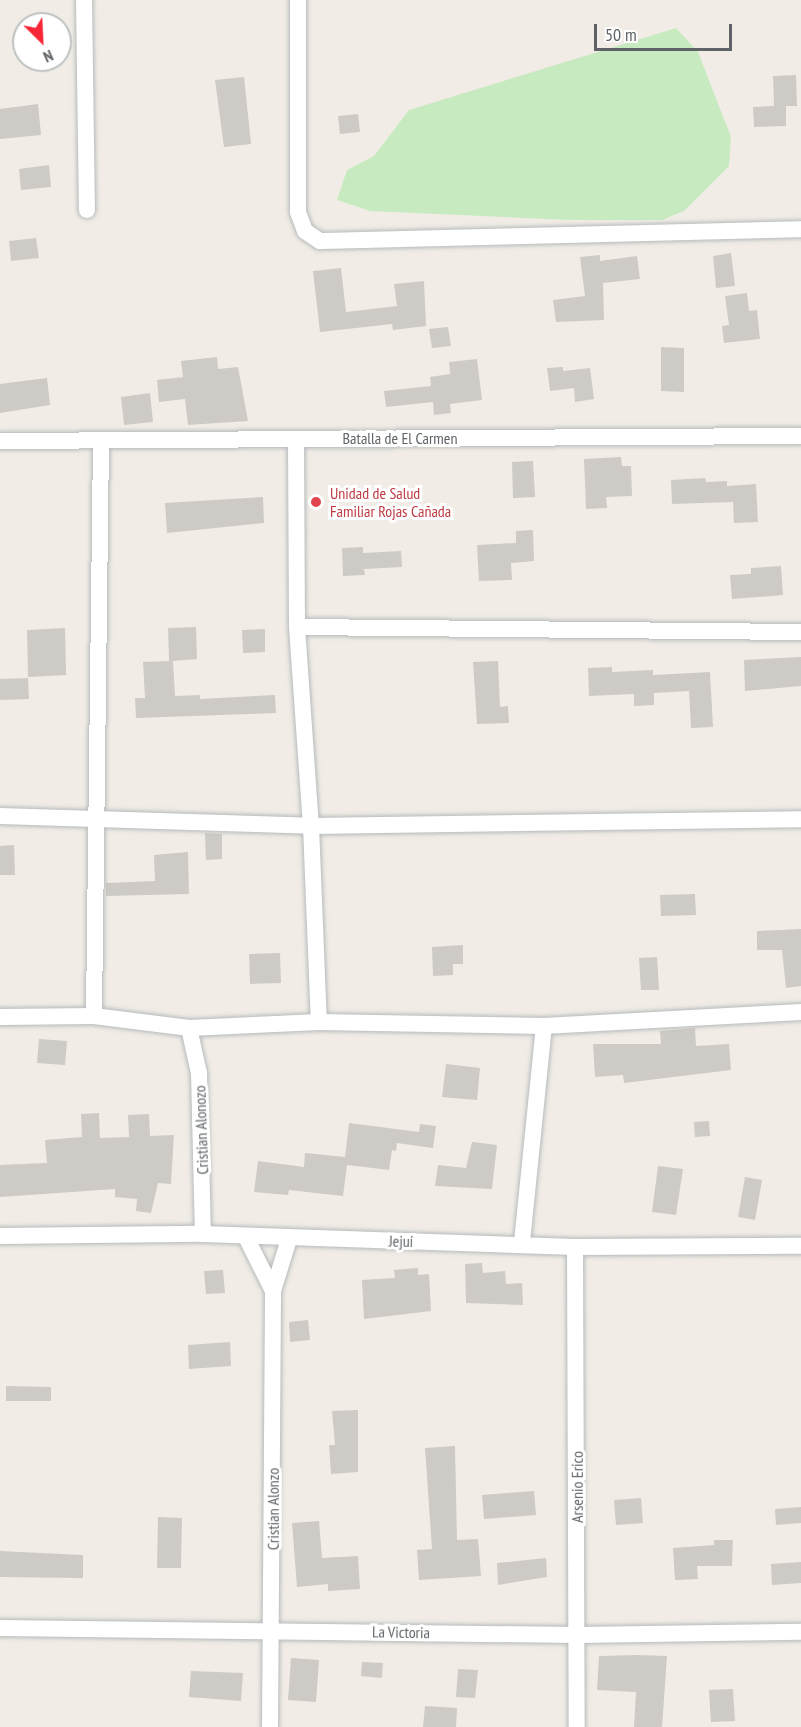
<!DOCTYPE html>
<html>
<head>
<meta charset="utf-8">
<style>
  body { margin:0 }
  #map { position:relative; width:801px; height:1727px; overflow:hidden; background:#f1ede6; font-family:"PT Sans Narrow",sans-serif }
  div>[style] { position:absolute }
  .green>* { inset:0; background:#c7eac1 }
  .building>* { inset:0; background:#cecac5 }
  .roads { filter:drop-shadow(0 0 2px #b6babd) drop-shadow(0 0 2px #b6babd) }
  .street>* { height:16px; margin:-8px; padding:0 8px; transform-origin:8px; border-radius:8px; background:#fff }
  .dots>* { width:16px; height:16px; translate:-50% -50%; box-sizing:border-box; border:3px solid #fff; border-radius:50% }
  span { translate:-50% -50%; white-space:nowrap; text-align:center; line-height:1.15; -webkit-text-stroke:6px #fff; paint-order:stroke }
  .street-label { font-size:16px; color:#5d6367 }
  .health-label { font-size:16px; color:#be3a42 }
  .left { translate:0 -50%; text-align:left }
  .north { position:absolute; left:12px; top:12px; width:60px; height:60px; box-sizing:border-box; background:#fff; border:2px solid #bec1c2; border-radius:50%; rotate:156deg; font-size:16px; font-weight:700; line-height:24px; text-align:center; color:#5d6367 }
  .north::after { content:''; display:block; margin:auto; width:21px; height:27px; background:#f62636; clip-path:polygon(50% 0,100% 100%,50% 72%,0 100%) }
  .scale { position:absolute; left:594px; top:24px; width:138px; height:27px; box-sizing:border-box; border:3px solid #5d6367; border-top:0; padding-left:8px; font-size:18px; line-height:21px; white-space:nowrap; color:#5d6367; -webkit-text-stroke:4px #fff; paint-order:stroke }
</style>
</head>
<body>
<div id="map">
  <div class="green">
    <i style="clip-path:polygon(676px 28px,698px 52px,731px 137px,729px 166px,684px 211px,662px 220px,568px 220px,370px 211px,337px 200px,347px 170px,374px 156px,409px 110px)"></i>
  </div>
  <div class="building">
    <i style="clip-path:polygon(796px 75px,797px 106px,786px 106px,786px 126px,754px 127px,753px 107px,774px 106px,773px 76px)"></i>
    <i style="clip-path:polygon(244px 77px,251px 144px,224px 147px,215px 80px)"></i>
    <i style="clip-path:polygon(38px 104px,41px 135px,0 139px,0 109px)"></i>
    <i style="clip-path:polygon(358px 114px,360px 132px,340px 134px,338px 116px)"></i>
    <i style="clip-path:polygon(49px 165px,51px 187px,21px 190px,19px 169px)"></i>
    <i style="clip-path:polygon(36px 238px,39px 258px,11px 261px,9px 241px)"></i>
    <i style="clip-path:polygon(731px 253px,735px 286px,716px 288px,713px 256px)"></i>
    <i style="clip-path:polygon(600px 255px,600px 261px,637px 256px,640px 279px,603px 283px,604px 320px,556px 322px,553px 300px,585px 296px,580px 257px)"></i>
    <i style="clip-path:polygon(341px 268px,346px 312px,397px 306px,394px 284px,424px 281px,426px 326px,393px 330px,392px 324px,320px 332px,313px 271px)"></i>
    <i style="clip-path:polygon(747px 293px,749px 311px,757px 310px,760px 339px,724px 343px,722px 326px,729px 325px,725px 296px)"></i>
    <i style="clip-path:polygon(448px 327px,451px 346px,432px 348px,429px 329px)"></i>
    <i style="clip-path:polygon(661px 347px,684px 348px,684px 392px,661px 391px)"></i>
    <i style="clip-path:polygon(217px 357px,218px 369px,238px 367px,248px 421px,188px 425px,185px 399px,159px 402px,157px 380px,183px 377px,181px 361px)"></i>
    <i style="clip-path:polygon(477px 359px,482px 400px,450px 404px,451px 413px,434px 415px,433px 402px,386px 407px,384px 391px,431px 386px,430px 377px,450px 374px,449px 362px)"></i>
    <i style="clip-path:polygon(563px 367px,563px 371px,590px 368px,594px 399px,575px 402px,574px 388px,550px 391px,547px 368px)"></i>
    <i style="clip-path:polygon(47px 378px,50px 405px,0 413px,0 384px)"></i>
    <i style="clip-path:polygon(150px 393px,153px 422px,124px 425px,121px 397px)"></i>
    <i style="clip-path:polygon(621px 457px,622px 466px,631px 466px,632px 496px,606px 497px,607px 508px,586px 509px,584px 459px)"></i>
    <i style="clip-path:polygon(533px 461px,535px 497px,513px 498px,512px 462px)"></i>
    <i style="clip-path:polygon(705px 478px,706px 482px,727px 481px,727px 486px,756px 484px,758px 522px,734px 523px,733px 502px,672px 504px,671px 480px)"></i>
    <i style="clip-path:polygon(263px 497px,264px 523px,167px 533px,165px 503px)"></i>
    <i style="clip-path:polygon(533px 530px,534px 561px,511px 563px,512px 580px,479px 581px,477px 545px,516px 543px,516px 531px)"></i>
    <i style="clip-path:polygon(363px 547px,363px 553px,401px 551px,402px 567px,364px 569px,365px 575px,343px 576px,342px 548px)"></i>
    <i style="clip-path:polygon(781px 566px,783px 595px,732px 599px,730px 575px,751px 574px,751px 568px)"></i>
    <i style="clip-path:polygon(196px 627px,197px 659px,173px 661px,175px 696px,200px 695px,200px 699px,275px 695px,276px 713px,136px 718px,135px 698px,145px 698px,143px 662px,169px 661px,168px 628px)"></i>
    <i style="clip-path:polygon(65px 628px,66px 675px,28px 677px,27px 630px)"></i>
    <i style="clip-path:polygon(265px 629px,265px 652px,243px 653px,242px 630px)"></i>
    <i style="clip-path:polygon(801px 657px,801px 686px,745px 691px,744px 660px)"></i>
    <i style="clip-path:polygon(498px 661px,500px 707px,508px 706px,509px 723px,477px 724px,473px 662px)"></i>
    <i style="clip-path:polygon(612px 667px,612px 672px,653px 670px,653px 675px,710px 672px,713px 727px,691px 728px,689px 691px,654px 693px,654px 705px,634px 706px,634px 694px,589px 696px,588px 668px)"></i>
    <i style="clip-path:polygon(28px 678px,29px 699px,0 700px,0 679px)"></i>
    <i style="clip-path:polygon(205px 833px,222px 834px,222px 859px,206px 860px)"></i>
    <i style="clip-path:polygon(14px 845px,15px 875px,0 875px,0 846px)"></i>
    <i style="clip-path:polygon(188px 852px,189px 894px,106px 896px,106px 883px,155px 881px,154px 855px)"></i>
    <i style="clip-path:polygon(695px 894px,696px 915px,661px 916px,660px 895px)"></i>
    <i style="clip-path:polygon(801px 929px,801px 986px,786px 988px,782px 950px,757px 950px,757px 931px)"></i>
    <i style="clip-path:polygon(463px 945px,463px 964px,453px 964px,453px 975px,433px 976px,432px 947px)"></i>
    <i style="clip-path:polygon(280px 953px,281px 983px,250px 984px,249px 954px)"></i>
    <i style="clip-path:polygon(657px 957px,659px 990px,641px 990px,639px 958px)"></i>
    <i style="clip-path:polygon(695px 1028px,696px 1046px,729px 1044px,731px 1070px,624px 1083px,623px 1075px,595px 1077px,593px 1044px,661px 1044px,660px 1031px)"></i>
    <i style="clip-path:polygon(39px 1039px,67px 1041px,65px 1065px,37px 1063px)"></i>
    <i style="clip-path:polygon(446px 1064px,480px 1068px,477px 1100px,442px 1097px)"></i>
    <i style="clip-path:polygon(99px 1113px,100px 1138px,129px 1137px,128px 1115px,149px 1114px,150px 1136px,174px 1135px,171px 1184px,158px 1183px,151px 1213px,136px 1211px,137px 1199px,115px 1197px,115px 1189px,0 1197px,0 1165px,47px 1163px,45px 1140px,82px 1137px,81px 1114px)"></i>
    <i style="clip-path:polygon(709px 1121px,710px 1136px,695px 1137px,694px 1122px)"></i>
    <i style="clip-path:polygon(349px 1123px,419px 1132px,420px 1124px,436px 1126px,433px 1148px,397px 1143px,396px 1151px,392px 1150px,389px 1170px,347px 1165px,343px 1196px,289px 1190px,288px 1195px,254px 1192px,258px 1161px,304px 1167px,305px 1153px,345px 1157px)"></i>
    <i style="clip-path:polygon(472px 1142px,497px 1145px,492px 1189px,435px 1186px,438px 1165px,466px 1168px)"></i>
    <i style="clip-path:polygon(658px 1166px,683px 1169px,676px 1215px,652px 1212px)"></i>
    <i style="clip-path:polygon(745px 1177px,762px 1180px,755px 1220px,738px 1217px)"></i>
    <i style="clip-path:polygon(482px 1263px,483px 1273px,505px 1271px,506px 1284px,522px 1283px,523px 1305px,466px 1303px,465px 1264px)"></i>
    <i style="clip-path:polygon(418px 1268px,418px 1275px,429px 1274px,431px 1311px,364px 1319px,362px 1280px,395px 1278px,394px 1270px)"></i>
    <i style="clip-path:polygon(223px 1270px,225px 1293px,206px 1294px,204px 1271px)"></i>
    <i style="clip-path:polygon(308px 1320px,310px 1340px,290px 1342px,289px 1322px)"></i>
    <i style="clip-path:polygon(230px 1342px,231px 1366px,189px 1369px,188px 1345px)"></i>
    <i style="clip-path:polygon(6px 1386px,51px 1387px,51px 1401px,6px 1401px)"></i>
    <i style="clip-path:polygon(358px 1410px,358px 1472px,331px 1474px,329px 1445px,335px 1445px,332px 1411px)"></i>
    <i style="clip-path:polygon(455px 1446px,457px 1540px,478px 1539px,481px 1576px,419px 1580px,417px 1550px,432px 1549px,425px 1448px)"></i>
    <i style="clip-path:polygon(534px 1491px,536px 1515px,484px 1519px,482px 1495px)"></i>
    <i style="clip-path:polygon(641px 1498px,643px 1523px,616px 1525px,614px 1500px)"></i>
    <i style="clip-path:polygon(801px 1507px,801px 1523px,776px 1525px,775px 1509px)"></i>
    <i style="clip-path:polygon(158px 1517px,182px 1518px,181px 1568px,157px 1568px)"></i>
    <i style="clip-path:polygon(319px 1521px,322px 1558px,358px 1556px,360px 1589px,328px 1591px,328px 1584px,297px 1587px,292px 1523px)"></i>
    <i style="clip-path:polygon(714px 1540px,733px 1540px,732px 1566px,697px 1566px,698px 1579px,675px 1580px,673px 1548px,714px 1545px)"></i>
    <i style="clip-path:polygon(0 1551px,83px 1555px,83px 1578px,0 1577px)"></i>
    <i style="clip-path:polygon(546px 1558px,547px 1577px,498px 1585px,497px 1563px)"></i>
    <i style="clip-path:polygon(801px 1562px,801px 1583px,772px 1585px,771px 1564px)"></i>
    <i style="clip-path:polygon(638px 1655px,667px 1656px,662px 1727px,634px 1727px,636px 1692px,597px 1690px,599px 1656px)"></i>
    <i style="clip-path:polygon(291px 1658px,319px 1660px,316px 1702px,288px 1700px)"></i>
    <i style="clip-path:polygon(362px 1662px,383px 1663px,382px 1678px,361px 1676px)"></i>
    <i style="clip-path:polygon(458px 1669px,478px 1670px,475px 1698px,456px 1697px)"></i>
    <i style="clip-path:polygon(191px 1671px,243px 1673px,241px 1701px,189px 1697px)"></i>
    <i style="clip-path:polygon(733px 1689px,735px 1721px,711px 1722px,709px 1690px)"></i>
    <i style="clip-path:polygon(425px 1706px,457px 1708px,456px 1727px,423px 1727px)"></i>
  </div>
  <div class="roads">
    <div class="street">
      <i style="left:84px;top:0;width:210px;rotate:89.2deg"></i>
      <i style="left:298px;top:0;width:212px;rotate:90deg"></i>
      <i style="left:298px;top:212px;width:20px;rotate:70deg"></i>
      <i style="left:305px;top:231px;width:18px;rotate:34deg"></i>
      <i style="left:320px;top:241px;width:481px;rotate:-1.4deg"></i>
      <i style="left:296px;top:439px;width:188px;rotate:89.7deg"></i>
      <i style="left:297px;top:627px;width:199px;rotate:86deg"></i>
      <i style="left:311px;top:826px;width:196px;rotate:87.7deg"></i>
      <i style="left:101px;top:440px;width:576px;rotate:90.7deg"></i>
      <i style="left:94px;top:1016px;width:96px;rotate:7.2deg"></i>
      <i style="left:189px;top:1028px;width:130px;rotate:-2.6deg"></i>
      <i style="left:319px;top:1022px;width:225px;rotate:1deg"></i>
      <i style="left:544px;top:1026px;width:257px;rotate:-3.1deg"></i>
      <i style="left:0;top:441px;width:801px;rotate:-0.36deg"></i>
      <i style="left:297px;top:627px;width:504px;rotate:0.57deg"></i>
      <i style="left:0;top:816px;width:311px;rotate:1.8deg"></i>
      <i style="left:311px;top:826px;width:490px;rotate:-0.8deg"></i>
      <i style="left:0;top:1017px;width:94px;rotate:-0.6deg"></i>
      <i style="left:189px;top:1028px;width:46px;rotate:77.5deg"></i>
      <i style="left:199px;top:1073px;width:161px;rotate:88.6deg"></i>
      <i style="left:0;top:1236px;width:203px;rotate:-0.6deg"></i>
      <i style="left:203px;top:1234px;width:372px;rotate:2deg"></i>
      <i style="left:575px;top:1247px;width:226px;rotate:-0.3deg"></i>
      <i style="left:246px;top:1237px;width:60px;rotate:63.4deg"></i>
      <i style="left:522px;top:1242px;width:217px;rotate:-84.2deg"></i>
      <i style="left:575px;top:1247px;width:480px;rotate:89.8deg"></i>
      <i style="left:0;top:1628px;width:577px;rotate:0.7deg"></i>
      <i style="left:577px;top:1635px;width:224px;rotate:-0.8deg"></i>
      <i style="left:270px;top:1727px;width:436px;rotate:-89.6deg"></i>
      <i style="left:273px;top:1291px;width:54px;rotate:-72.9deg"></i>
    </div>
  </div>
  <div class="dots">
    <i style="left:316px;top:502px;background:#e0444e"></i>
  </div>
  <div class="street-label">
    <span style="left:400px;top:438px">Batalla de El Carmen</span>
    <span style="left:201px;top:1130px;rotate:-92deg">Cristian Alonozo</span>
    <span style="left:401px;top:1241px;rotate:1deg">Jejuí</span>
    <span style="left:577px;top:1487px;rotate:-90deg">Arsenio Erico</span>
    <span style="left:273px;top:1509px;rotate:-90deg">Cristian Alonzo</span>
    <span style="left:401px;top:1632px;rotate:1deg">La Victoria</span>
  </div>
  <div class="health-label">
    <span class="left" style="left:330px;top:502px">Unidad de Salud<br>Familiar Rojas Cañada</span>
  </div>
  <div class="north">N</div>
  <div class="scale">50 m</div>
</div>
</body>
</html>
